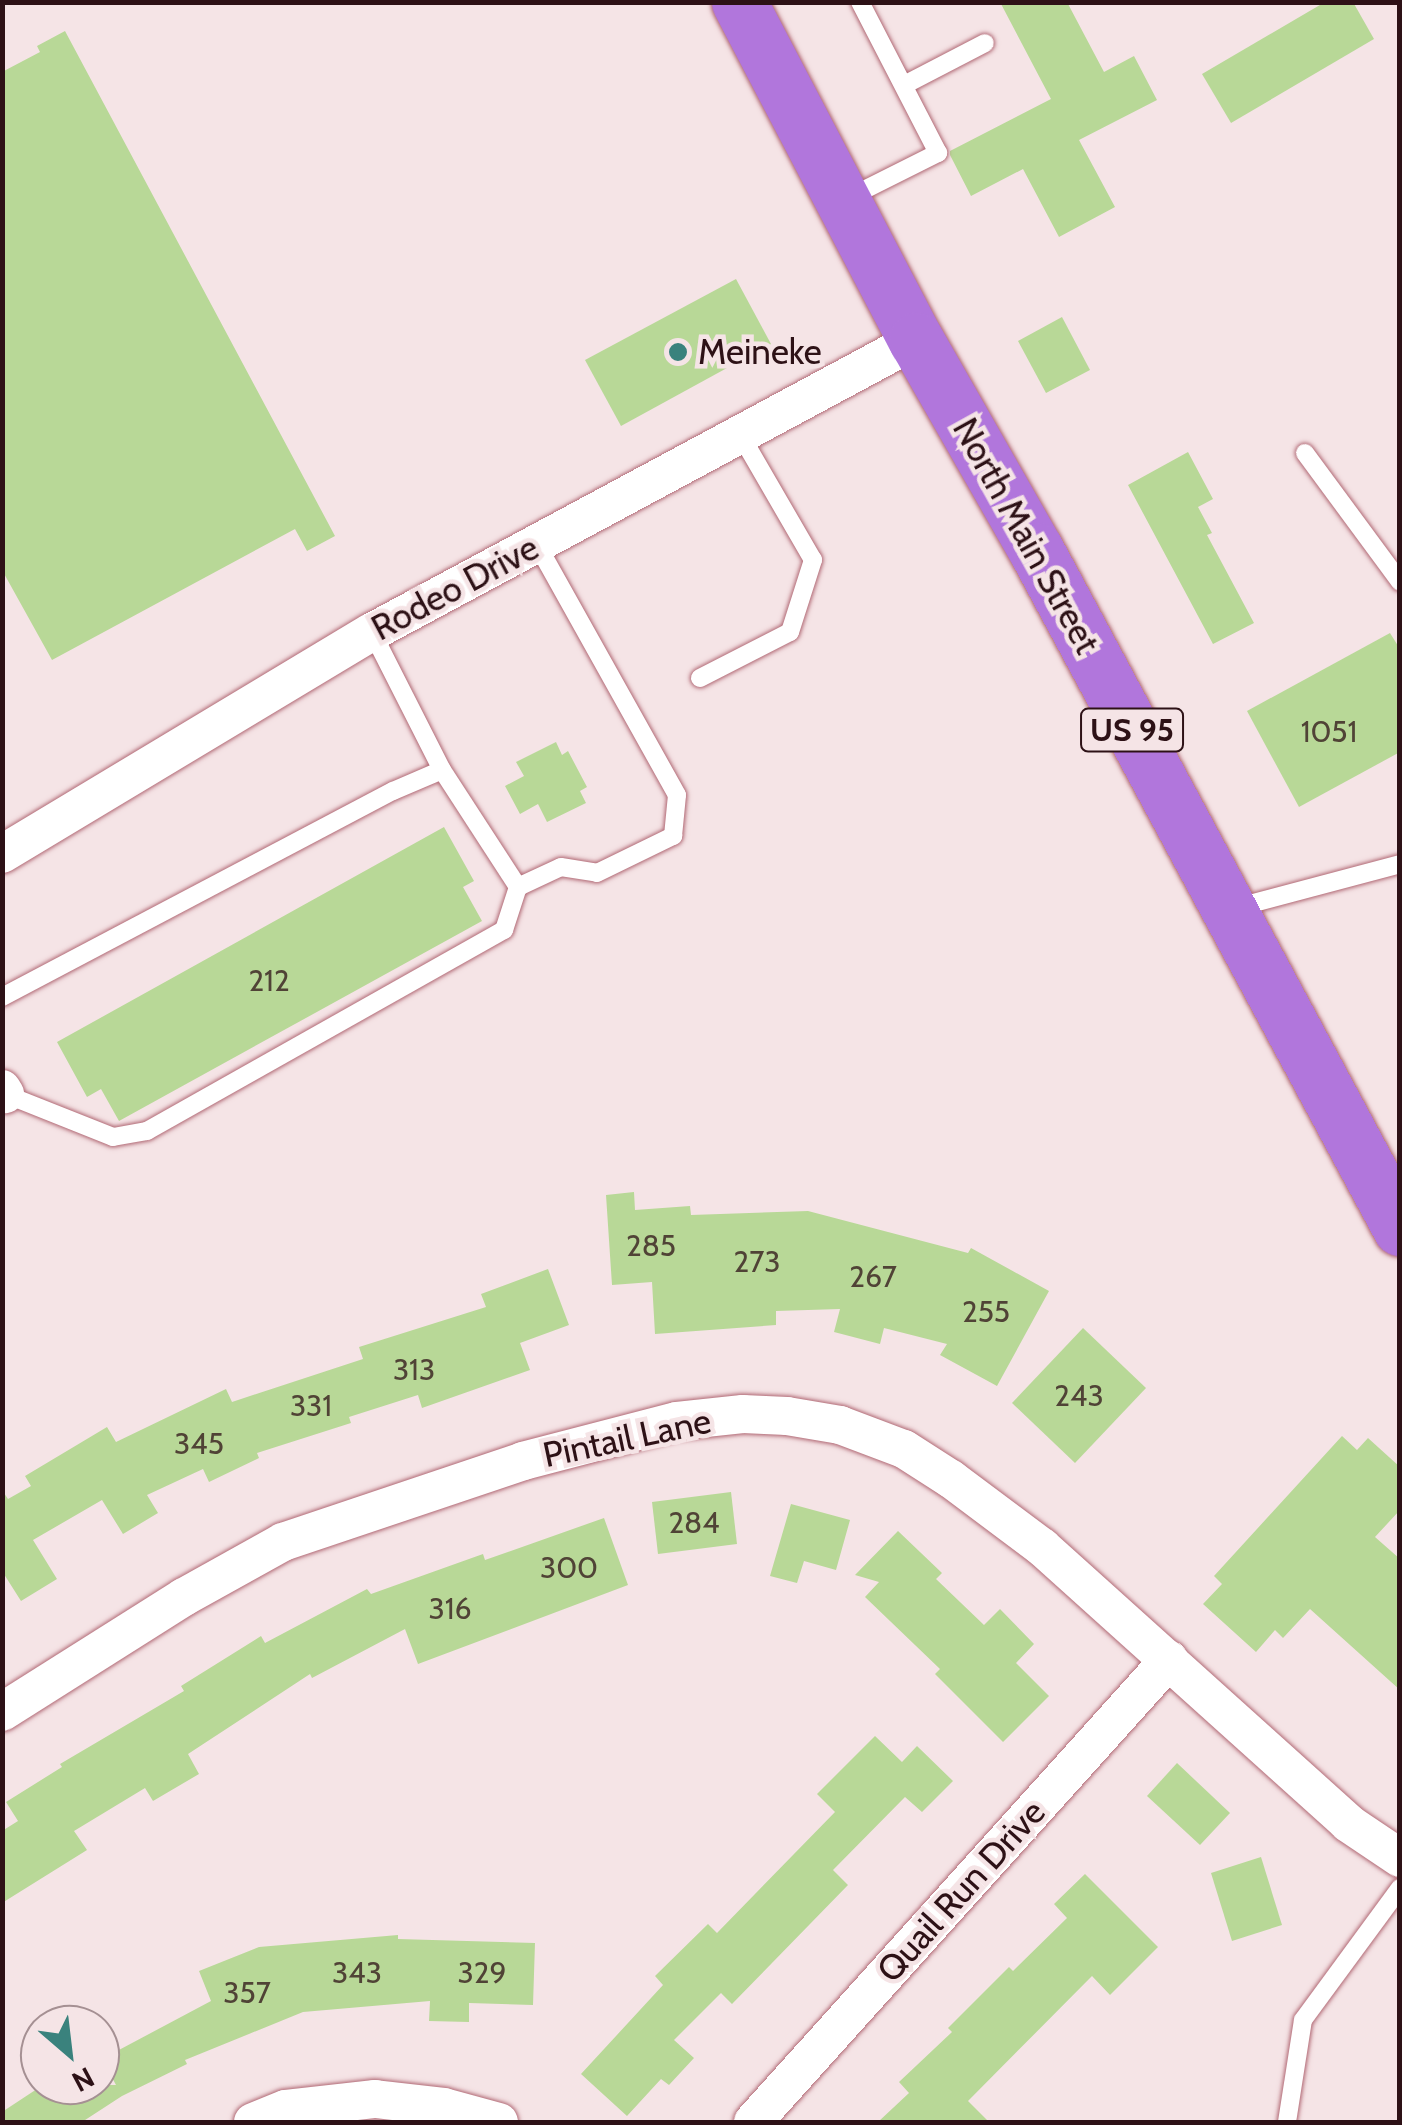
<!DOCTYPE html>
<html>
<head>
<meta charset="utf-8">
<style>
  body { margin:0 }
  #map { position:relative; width:1402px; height:2125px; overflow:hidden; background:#f5e4e6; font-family:Cabin,sans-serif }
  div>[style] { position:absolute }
  .building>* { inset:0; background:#b8d897 }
  .roads { filter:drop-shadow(0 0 2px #b16975) drop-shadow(0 0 2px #b16975) }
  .lane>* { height:18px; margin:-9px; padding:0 9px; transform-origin:9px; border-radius:9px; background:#fff }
  .street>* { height:38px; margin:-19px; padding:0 19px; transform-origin:19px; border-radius:19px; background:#fff }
  .highway>* { height:55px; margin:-27.5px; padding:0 27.5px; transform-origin:27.5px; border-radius:27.5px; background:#b176dc }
  .dots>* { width:28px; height:28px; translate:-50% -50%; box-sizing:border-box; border:5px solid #f5e4e6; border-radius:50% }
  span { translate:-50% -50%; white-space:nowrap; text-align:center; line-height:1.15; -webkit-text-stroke:9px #f5e4e6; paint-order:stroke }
  .number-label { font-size:30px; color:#504336 }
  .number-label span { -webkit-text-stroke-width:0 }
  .shield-label span { padding:2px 8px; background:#f5e4e6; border:2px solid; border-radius:8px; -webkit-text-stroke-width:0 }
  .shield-label { font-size:32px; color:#2d1116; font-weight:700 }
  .poi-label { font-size:35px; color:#2d1116 }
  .left { translate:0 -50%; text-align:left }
  .street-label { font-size:35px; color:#2d1116 }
  .frame { position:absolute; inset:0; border:5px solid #2d1116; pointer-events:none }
  .north { position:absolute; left:20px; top:2005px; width:100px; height:100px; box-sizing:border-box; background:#f5e4e6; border:2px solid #a59093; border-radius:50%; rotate:152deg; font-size:28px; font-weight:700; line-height:40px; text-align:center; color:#2d1116 }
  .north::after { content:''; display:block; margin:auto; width:35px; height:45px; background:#3a827d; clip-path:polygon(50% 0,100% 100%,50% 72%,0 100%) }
</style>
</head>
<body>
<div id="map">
  <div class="building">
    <i style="clip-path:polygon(1000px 2px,1067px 2px,1104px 72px,1134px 56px,1157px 100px,1079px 140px,1115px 207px,1059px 237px,1023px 169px,971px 196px,950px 155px,950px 151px,1051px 99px)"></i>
    <i style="clip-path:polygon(1325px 2px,1353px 2px,1374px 39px,1231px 123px,1202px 74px)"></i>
    <i style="clip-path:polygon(65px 31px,335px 536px,307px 551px,295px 529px,52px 660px,2px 570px,2px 72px,40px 52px,37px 46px)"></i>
    <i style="clip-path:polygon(736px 279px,771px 344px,621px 426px,585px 360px)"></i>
    <i style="clip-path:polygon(1062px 317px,1090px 370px,1046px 393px,1018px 341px)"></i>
    <i style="clip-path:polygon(1188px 452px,1213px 499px,1198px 507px,1212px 533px,1207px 535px,1254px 623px,1213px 644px,1128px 485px)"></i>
    <i style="clip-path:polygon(1390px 633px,1400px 649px,1400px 752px,1299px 807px,1247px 711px)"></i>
    <i style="clip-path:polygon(556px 742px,562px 755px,568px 751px,587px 787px,580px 791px,586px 803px,547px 822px,538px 804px,520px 814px,505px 786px,524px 776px,516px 762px)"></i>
    <i style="clip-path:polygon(444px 827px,474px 881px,463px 887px,482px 921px,119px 1121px,101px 1089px,87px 1097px,57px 1042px)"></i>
    <i style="clip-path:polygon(634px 1192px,635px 1210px,690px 1206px,691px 1215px,808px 1211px,968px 1253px,971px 1248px,1049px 1291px,997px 1386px,940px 1355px,947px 1344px,884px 1328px,880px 1344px,834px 1332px,840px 1309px,776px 1311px,776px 1325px,655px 1334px,652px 1282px,612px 1285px,606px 1195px)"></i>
    <i style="clip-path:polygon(548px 1269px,569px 1325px,520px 1343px,530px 1370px,422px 1408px,418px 1395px,349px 1417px,351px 1423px,257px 1453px,259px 1458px,209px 1482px,203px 1469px,147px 1495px,158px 1513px,123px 1534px,102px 1500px,33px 1540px,57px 1579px,21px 1601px,2px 1571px,2px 1490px,8px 1499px,31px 1486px,25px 1476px,107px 1427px,116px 1442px,226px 1389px,232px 1402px,363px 1359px,359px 1347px,486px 1307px,481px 1294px)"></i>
    <i style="clip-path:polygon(1083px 1328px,1146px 1388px,1075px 1463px,1012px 1403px)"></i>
    <i style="clip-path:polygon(1342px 1436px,1357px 1450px,1368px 1438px,1400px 1467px,1400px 1510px,1375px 1537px,1400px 1559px,1400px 1690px,1310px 1609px,1283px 1638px,1275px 1630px,1256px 1652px,1203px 1604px,1222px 1584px,1214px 1576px)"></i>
    <i style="clip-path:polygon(731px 1492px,737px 1544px,658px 1554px,652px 1502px)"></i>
    <i style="clip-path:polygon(791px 1504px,850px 1520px,836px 1570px,804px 1561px,797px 1583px,770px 1576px)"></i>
    <i style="clip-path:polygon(604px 1518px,628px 1585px,418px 1664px,405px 1629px,312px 1678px,310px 1674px,188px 1754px,199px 1774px,153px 1801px,145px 1788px,74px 1831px,87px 1850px,2px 1903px,2px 1831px,18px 1821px,6px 1802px,62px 1767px,60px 1764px,184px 1691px,181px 1686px,261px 1636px,265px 1643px,367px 1589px,371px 1594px,483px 1554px,485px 1560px)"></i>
    <i style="clip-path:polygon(898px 1531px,942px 1573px,936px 1579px,984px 1625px,1000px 1609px,1034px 1644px,1016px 1663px,1049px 1696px,1003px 1742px,935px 1674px,940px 1669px,865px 1597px,879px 1582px,855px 1575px)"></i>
    <i style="clip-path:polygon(875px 1736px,902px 1762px,917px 1746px,953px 1781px,922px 1812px,905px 1797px,833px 1870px,848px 1885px,732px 2004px,721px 1993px,674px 2040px,694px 2058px,669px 2085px,661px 2079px,627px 2116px,581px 2074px,663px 1985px,655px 1976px,708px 1924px,717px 1933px,835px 1812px,817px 1794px)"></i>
    <i style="clip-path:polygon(1177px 1763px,1230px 1813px,1200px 1845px,1147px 1796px)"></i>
    <i style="clip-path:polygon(1261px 1857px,1282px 1925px,1232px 1941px,1211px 1873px)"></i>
    <i style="clip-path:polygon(1085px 1874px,1158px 1947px,1110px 1995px,1092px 1976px,968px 2101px,989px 2122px,878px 2122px,909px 2093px,899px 2082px,952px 2032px,948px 2028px,1009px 1967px,1013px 1971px,1067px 1918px,1054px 1904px)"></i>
    <i style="clip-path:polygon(398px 1935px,398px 1939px,535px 1943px,533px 2005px,469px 2003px,469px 2022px,429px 2021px,430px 2001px,303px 2012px,185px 2060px,187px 2064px,122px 2096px,82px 2122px,2px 2122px,2px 2112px,43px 2085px,116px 2085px,102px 2059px,211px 2001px,199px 1971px,259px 1947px)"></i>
  </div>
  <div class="roads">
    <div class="lane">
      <i style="left:904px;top:85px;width:91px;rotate:-27.4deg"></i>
      <i style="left:848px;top:198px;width:101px;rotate:-26.6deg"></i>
      <i style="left:938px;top:153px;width:170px;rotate:-117.3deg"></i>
      <i style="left:1305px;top:453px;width:160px;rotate:53.6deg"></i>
      <i style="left:700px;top:678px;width:101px;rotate:-27.1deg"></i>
      <i style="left:790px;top:632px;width:76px;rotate:-72.3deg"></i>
      <i style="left:813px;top:560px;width:143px;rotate:-120.1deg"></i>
      <i style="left:442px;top:770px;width:140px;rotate:57deg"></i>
      <i style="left:1235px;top:908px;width:171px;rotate:-14.9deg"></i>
      <i style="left:2px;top:997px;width:442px;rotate:-27.8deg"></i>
      <i style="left:393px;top:791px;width:53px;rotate:-23.2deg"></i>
      <i style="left:442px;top:770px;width:155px;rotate:-116.9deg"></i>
      <i style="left:5px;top:1094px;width:116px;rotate:21.7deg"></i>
      <i style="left:113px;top:1137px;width:35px;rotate:-10deg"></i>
      <i style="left:147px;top:1131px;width:410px;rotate:-29.4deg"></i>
      <i style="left:504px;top:930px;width:45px;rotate:-72deg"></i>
      <i style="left:518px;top:887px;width:47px;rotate:-24.9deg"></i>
      <i style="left:561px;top:867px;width:36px;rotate:9deg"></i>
      <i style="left:597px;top:873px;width:85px;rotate:-26deg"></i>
      <i style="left:673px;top:836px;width:41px;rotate:-84.4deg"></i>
      <i style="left:677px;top:795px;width:287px;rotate:-119.2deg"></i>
      <i style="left:1287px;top:2122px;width:103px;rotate:-81.1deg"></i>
      <i style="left:1303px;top:2020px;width:164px;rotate:-53.7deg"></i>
    </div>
    <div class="street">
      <i style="left:2px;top:854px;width:431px;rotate:-31deg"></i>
      <i style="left:372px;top:632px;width:617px;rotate:-28.23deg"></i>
      <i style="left:2px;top:1089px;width:6px;rotate:59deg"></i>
      <i style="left:2px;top:1712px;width:215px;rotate:-32.3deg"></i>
      <i style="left:184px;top:1597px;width:113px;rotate:-29.1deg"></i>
      <i style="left:283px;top:1542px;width:253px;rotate:-18.6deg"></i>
      <i style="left:523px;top:1461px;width:159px;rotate:-14.6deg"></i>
      <i style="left:677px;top:1421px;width:66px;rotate:-6.1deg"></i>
      <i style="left:743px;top:1414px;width:44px;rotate:2.6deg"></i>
      <i style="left:787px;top:1416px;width:54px;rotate:9.6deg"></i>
      <i style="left:840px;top:1425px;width:68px;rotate:20.6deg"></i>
      <i style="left:904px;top:1449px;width:56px;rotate:32.6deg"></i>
      <i style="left:951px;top:1479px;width:114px;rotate:36.8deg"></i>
      <i style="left:1042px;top:1547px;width:412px;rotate:42deg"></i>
      <i style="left:1348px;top:1823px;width:63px;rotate:33.9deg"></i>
      <i style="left:253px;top:2122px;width:35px;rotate:-22deg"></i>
      <i style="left:286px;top:2109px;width:90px;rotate:-6.4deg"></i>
      <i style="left:375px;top:2099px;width:69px;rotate:6.6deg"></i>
      <i style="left:444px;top:2107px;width:57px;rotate:15.3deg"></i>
      <i style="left:753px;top:2122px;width:622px;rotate:-48deg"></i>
    </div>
    <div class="highway">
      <i style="left:739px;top:2px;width:382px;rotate:62.4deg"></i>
      <i style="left:916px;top:340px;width:242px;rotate:60.3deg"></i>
      <i style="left:1036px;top:550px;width:770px;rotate:61.77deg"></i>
    </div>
  </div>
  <div class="dots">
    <i style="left:678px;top:352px;background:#3a827d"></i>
  </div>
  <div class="number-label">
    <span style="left:1329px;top:732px">1051</span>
    <span style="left:269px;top:981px">212</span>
    <span style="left:651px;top:1246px">285</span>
    <span style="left:757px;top:1262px">273</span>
    <span style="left:873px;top:1277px">267</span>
    <span style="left:986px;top:1312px">255</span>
    <span style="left:414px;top:1370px">313</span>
    <span style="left:1079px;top:1396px">243</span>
    <span style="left:311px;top:1406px">331</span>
    <span style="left:199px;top:1444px">345</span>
    <span style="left:694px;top:1523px">284</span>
    <span style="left:569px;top:1568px">300</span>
    <span style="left:450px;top:1609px">316</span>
    <span style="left:357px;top:1973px">343</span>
    <span style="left:482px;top:1973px">329</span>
    <span style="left:247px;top:1993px">357</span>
  </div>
  <div class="shield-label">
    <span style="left:1132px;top:730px">US 95</span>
  </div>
  <div class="poi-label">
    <span class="left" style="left:698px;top:352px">Meineke</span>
  </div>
  <div class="street-label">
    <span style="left:1026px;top:536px;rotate:61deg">North Main Street</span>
    <span style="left:455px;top:588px;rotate:-28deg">Rodeo Drive</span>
    <span style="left:627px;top:1438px;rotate:-12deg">Pintail Lane</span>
    <span style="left:961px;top:1891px;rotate:-48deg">Quail Run Drive</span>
  </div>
  <div class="frame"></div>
  <div class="north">N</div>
</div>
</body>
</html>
